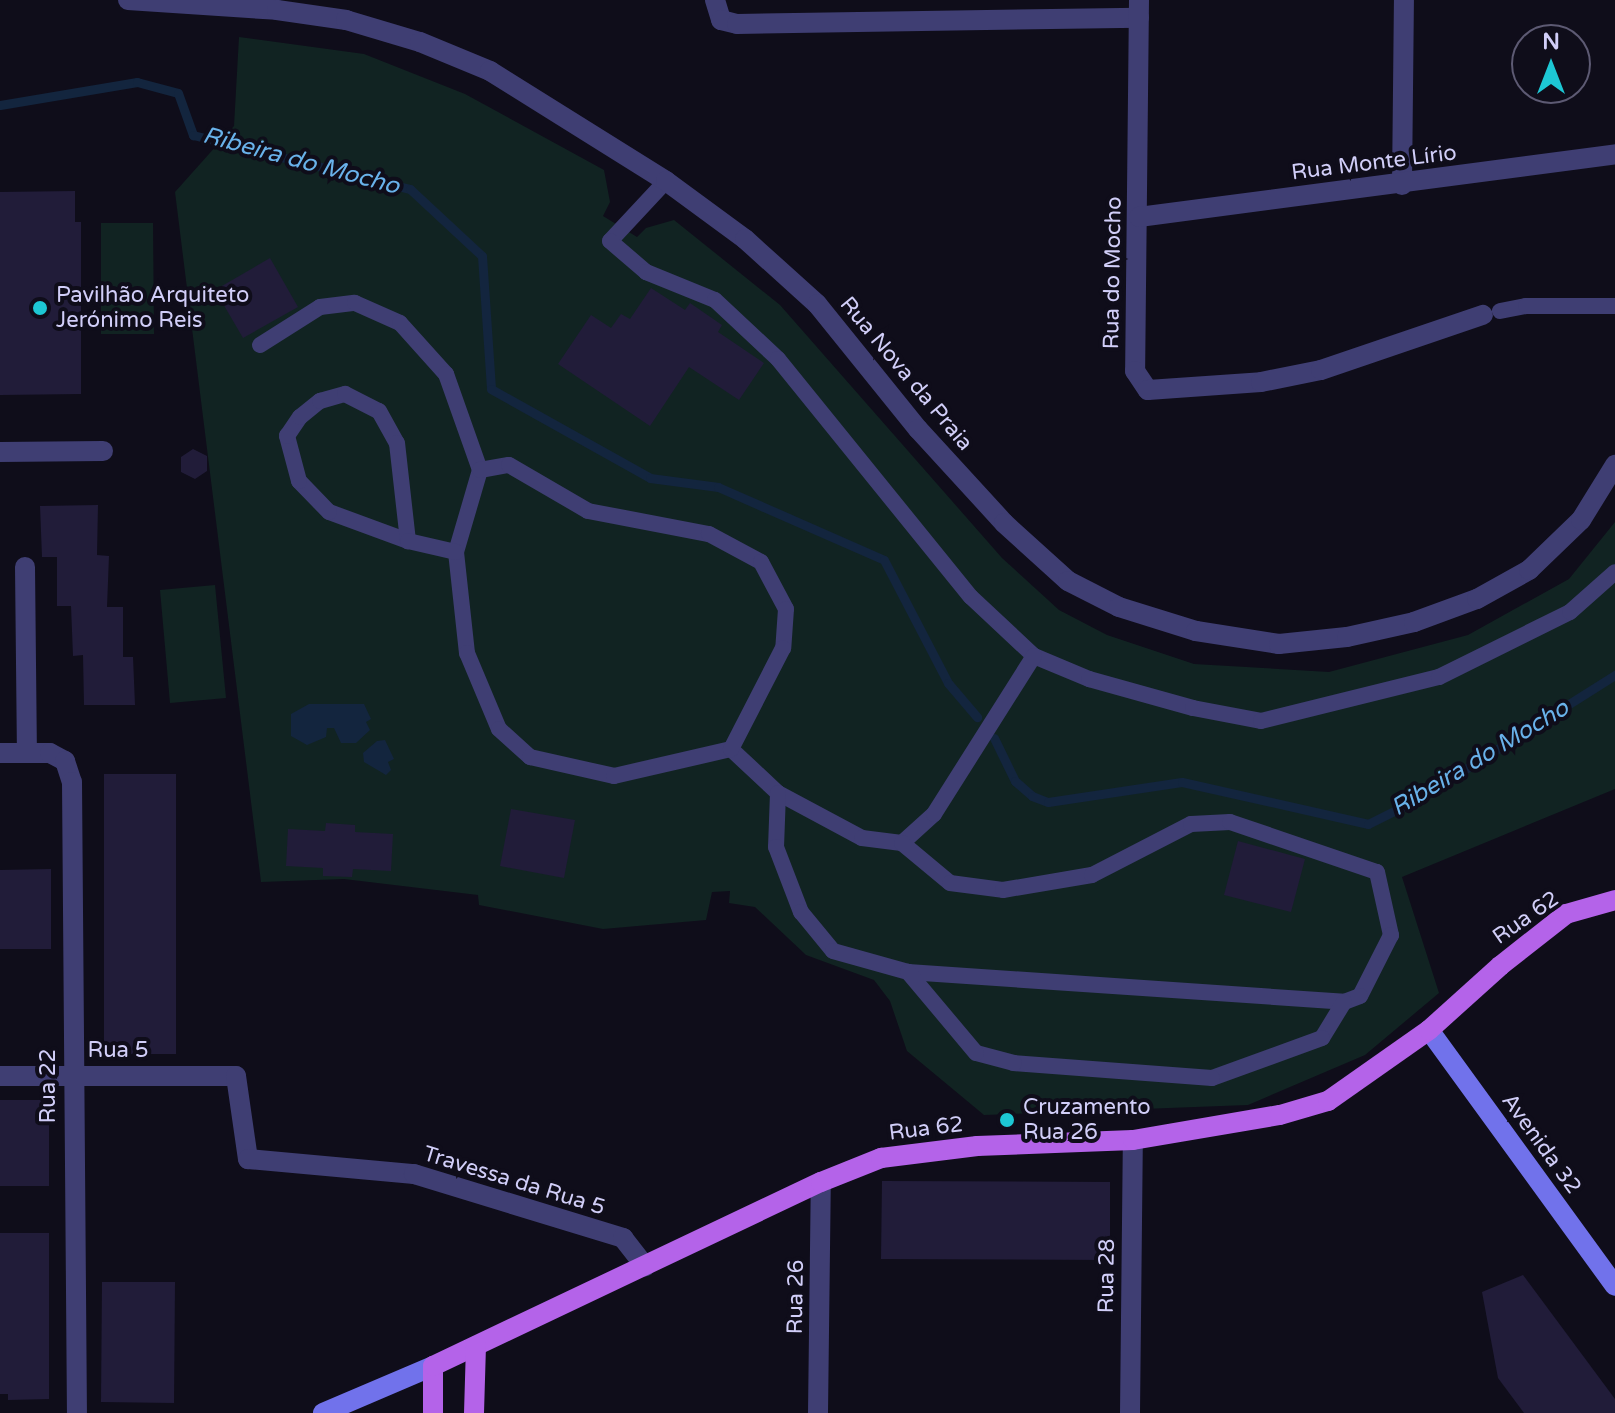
<!DOCTYPE html>
<html>
<head>
<meta charset="utf-8">
<style>
  body { margin:0 }
  #map { position:relative; width:1615px; height:1413px; overflow:hidden; background:#0f0d1a; font-family:"Varela Round",sans-serif }
  div>[style] { position:absolute }
  .green>* { inset:0; background:#112322 }
  .water>* { inset:0; background:#13253e }
  .stream>* { height:9px; margin:-4.5px; padding:0 4.5px; transform-origin:4.5px; border-radius:4.5px; background:#13253e }
  .building>* { inset:0; background:#211c39 }
  .service>* { height:16px; margin:-8px; padding:0 8px; transform-origin:8px; border-radius:8px; background:#3f3e73 }
  .minor>* { height:20px; margin:-10px; padding:0 10px; transform-origin:10px; border-radius:10px; background:#3f3e73 }
  .tertiary>* { height:20px; margin:-10px; padding:0 10px; transform-origin:10px; border-radius:10px; background:#3f3e73 }
  .secondary>* { height:20px; margin:-10px; padding:0 10px; transform-origin:10px; border-radius:10px; background:#7172eb }
  .primary>* { height:20px; margin:-10px; padding:0 10px; transform-origin:10px; border-radius:10px; background:#b463e9 }
  .dots>* { width:22px; height:22px; translate:-50% -50%; box-sizing:border-box; border:4px solid #0f0d1a; border-radius:50% }
  span { translate:-50% -50%; white-space:nowrap; text-align:center; line-height:1.15; -webkit-text-stroke:8px #0f0d1a; paint-order:stroke }
  .street-label { font-size:22px; color:#d1cef8 }
  .poi-label { font-size:22px; color:#d1cef8 }
  .left { translate:0 -50%; text-align:left }
  .water-label { font-size:24px; color:#69b2ea; font-style:italic }
  .north { position:absolute; left:1511px; top:24px; width:80px; height:80px; box-sizing:border-box; background:#0f0d1a; border:2px solid #5d5a73; border-radius:50%; rotate:0deg; font-size:22px; font-weight:700; line-height:32px; text-align:center; color:#d1cef8 }
  .north::after { content:''; display:block; margin:auto; width:28px; height:36px; background:#1dc7d4; clip-path:polygon(50% 0,100% 100%,50% 72%,0 100%) }
</style>
</head>
<body>
<div id="map">
  <div class="green">
    <i style="clip-path:polygon(239px 37px,364px 54px,465px 94px,604px 170px,610px 202px,603px 216px,637px 237px,646px 228px,674px 220px,780px 305px,1002px 558px,1059px 610px,1107px 635px,1194px 664px,1329px 672px,1468px 635px,1569px 579px,1615px 522px,1615px 789px,1402px 877px,1439px 993px,1365px 1055px,1248px 1105px,984px 1115px,907px 1051px,890px 1001px,874px 980px,806px 955px,755px 907px,729px 903px,730px 891px,712px 892px,706px 920px,603px 929px,479px 905px,478px 895px,344px 879px,261px 882px,175px 192px,234px 126px)"></i>
    <i style="clip-path:polygon(101px 223px,153px 223px,154px 334px,101px 334px)"></i>
    <i style="clip-path:polygon(215px 585px,226px 698px,170px 703px,160px 590px)"></i>
  </div>
  <div class="water">
    <i style="clip-path:polygon(309px 704px,364px 704px,371px 719px,366px 722px,370px 730px,356px 743px,341px 743px,334px 728px,327px 728px,326px 737px,307px 745px,291px 736px,291px 714px)"></i>
    <i style="clip-path:polygon(385px 740px,394px 759px,388px 762px,391px 770px,386px 775px,364px 762px,363px 753px,377px 741px)"></i>
  </div>
  <div class="stream">
    <i style="left:0;top:105px;width:139px;rotate:-9.5deg"></i>
    <i style="left:137px;top:82px;width:42px;rotate:15deg"></i>
    <i style="left:178px;top:93px;width:45px;rotate:70.3deg"></i>
    <i style="left:193px;top:135px;width:224px;rotate:14deg"></i>
    <i style="left:410px;top:189px;width:98px;rotate:42.9deg"></i>
    <i style="left:482px;top:256px;width:133px;rotate:86.1deg"></i>
    <i style="left:491px;top:389px;width:182px;rotate:29.2deg"></i>
    <i style="left:650px;top:478px;width:69px;rotate:7.5deg"></i>
    <i style="left:718px;top:487px;width:181px;rotate:23.7deg"></i>
    <i style="left:884px;top:560px;width:139px;rotate:62.5deg"></i>
    <i style="left:948px;top:683px;width:45px;rotate:49.5deg"></i>
    <i style="left:994px;top:738px;width:48px;rotate:64deg"></i>
    <i style="left:1015px;top:781px;width:23px;rotate:41deg"></i>
    <i style="left:1032px;top:796px;width:17px;rotate:21deg"></i>
    <i style="left:1048px;top:802px;width:135px;rotate:-8.5deg"></i>
    <i style="left:1182px;top:782px;width:191px;rotate:12.7deg"></i>
    <i style="left:1368px;top:824px;width:56px;rotate:-26.6deg"></i>
    <i style="left:1418px;top:799px;width:233px;rotate:-32.2deg"></i>
  </div>
  <div class="building">
    <i style="clip-path:polygon(75px 191px,75px 222px,81px 222px,81px 394px,0 395px,0 192px)"></i>
    <i style="clip-path:polygon(270px 258px,298px 307px,243px 338px,215px 290px)"></i>
    <i style="clip-path:polygon(651px 288px,685px 310px,690px 303px,722px 325px,718px 332px,764px 363px,739px 400px,689px 367px,650px 426px,558px 364px,591px 315px,611px 328px,621px 314px,630px 319px)"></i>
    <i style="clip-path:polygon(193px 449px,207px 456px,207px 471px,195px 479px,181px 472px,181px 457px)"></i>
    <i style="clip-path:polygon(98px 505px,97px 555px,109px 556px,107px 607px,123px 607px,123px 657px,133px 657px,135px 705px,84px 705px,83px 655px,73px 656px,71px 606px,57px 606px,57px 557px,42px 557px,40px 506px)"></i>
    <i style="clip-path:polygon(104px 774px,176px 774px,176px 1054px,104px 1054px)"></i>
    <i style="clip-path:polygon(511px 809px,575px 820px,564px 878px,500px 866px)"></i>
    <i style="clip-path:polygon(326px 823px,355px 825px,355px 832px,393px 834px,391px 871px,353px 869px,352px 877px,323px 876px,323px 868px,286px 866px,288px 829px,325px 831px)"></i>
    <i style="clip-path:polygon(1238px 841px,1305px 859px,1291px 912px,1224px 895px)"></i>
    <i style="clip-path:polygon(51px 869px,51px 949px,0 949px,0 870px)"></i>
    <i style="clip-path:polygon(0 1100px,44px 1100px,49px 1110px,49px 1186px,0 1186px)"></i>
    <i style="clip-path:polygon(882px 1181px,1110px 1182px,1110px 1260px,881px 1259px)"></i>
    <i style="clip-path:polygon(0 1233px,49px 1233px,49px 1399px,8px 1400px,8px 1394px,0 1394px)"></i>
    <i style="clip-path:polygon(1523px 1275px,1615px 1399px,1615px 1413px,1524px 1413px,1498px 1378px,1482px 1292px)"></i>
    <i style="clip-path:polygon(102px 1282px,175px 1282px,174px 1403px,101px 1402px)"></i>
  </div>
  <div class="service">
    <i style="left:666px;top:181px;width:82px;rotate:133deg"></i>
    <i style="left:610px;top:241px;width:48px;rotate:40.7deg"></i>
    <i style="left:646px;top:272px;width:74px;rotate:22.1deg"></i>
    <i style="left:715px;top:300px;width:86px;rotate:43.1deg"></i>
    <i style="left:778px;top:359px;width:306px;rotate:51deg"></i>
    <i style="left:971px;top:597px;width:86px;rotate:43.1deg"></i>
    <i style="left:1034px;top:656px;width:60px;rotate:22.7deg"></i>
    <i style="left:1089px;top:679px;width:108px;rotate:15.6deg"></i>
    <i style="left:1193px;top:708px;width:69px;rotate:10.8deg"></i>
    <i style="left:1261px;top:721px;width:183px;rotate:-13.9deg"></i>
    <i style="left:1439px;top:677px;width:146px;rotate:-26.4deg"></i>
    <i style="left:1570px;top:612px;width:60px;rotate:-41.6deg"></i>
    <i style="left:1500px;top:311px;width:26px;rotate:-11deg"></i>
    <i style="left:1526px;top:306px;width:89px"></i>
    <i style="left:260px;top:345px;width:71px;rotate:-32.3deg"></i>
    <i style="left:320px;top:307px;width:35px;rotate:-7deg"></i>
    <i style="left:355px;top:303px;width:49px;rotate:24deg"></i>
    <i style="left:400px;top:323px;width:69px;rotate:48deg"></i>
    <i style="left:446px;top:374px;width:102px;rotate:70.5deg"></i>
    <i style="left:480px;top:470px;width:85px;rotate:106.3deg"></i>
    <i style="left:456px;top:552px;width:102px;rotate:83.8deg"></i>
    <i style="left:467px;top:653px;width:82px;rotate:67.2deg"></i>
    <i style="left:499px;top:729px;width:42px;rotate:42.1deg"></i>
    <i style="left:530px;top:757px;width:86px;rotate:12.7deg"></i>
    <i style="left:614px;top:776px;width:120px;rotate:-13deg"></i>
    <i style="left:731px;top:749px;width:64px;rotate:43.1deg"></i>
    <i style="left:778px;top:793px;width:95px;rotate:28.2deg"></i>
    <i style="left:862px;top:838px;width:40px;rotate:7.1deg"></i>
    <i style="left:902px;top:843px;width:43px;rotate:-42.2deg"></i>
    <i style="left:934px;top:814px;width:187px;rotate:-57.7deg"></i>
    <i style="left:480px;top:470px;width:29px;rotate:-10deg"></i>
    <i style="left:509px;top:465px;width:91px;rotate:30.2deg"></i>
    <i style="left:588px;top:511px;width:123px;rotate:10.8deg"></i>
    <i style="left:709px;top:534px;width:59px;rotate:28.3deg"></i>
    <i style="left:761px;top:562px;width:53px;rotate:62deg"></i>
    <i style="left:786px;top:609px;width:39px;rotate:94deg"></i>
    <i style="left:783px;top:648px;width:114px;rotate:117.2deg"></i>
    <i style="left:408px;top:541px;width:84px;rotate:-159.8deg"></i>
    <i style="left:329px;top:512px;width:43px;rotate:-134.1deg"></i>
    <i style="left:299px;top:481px;width:47px;rotate:-104.9deg"></i>
    <i style="left:287px;top:436px;width:23px;rotate:-56deg"></i>
    <i style="left:300px;top:417px;width:26px;rotate:-39deg"></i>
    <i style="left:320px;top:401px;width:26px;rotate:-16deg"></i>
    <i style="left:345px;top:394px;width:38px;rotate:27deg"></i>
    <i style="left:379px;top:411px;width:37px;rotate:61deg"></i>
    <i style="left:397px;top:443px;width:99px;rotate:83.6deg"></i>
    <i style="left:408px;top:541px;width:49px;rotate:12.9deg"></i>
    <i style="left:778px;top:793px;width:54px;rotate:92.1deg"></i>
    <i style="left:776px;top:847px;width:70px;rotate:69deg"></i>
    <i style="left:801px;top:912px;width:50px;rotate:50.6deg"></i>
    <i style="left:833px;top:951px;width:78px;rotate:15.6deg"></i>
    <i style="left:908px;top:972px;width:437px;rotate:3.9deg"></i>
    <i style="left:902px;top:843px;width:62px;rotate:39.8deg"></i>
    <i style="left:950px;top:883px;width:53px;rotate:7.5deg"></i>
    <i style="left:1003px;top:890px;width:90px;rotate:-9.6deg"></i>
    <i style="left:1092px;top:875px;width:111px;rotate:-27.3deg"></i>
    <i style="left:1191px;top:824px;width:39px;rotate:-3deg"></i>
    <i style="left:1230px;top:822px;width:155px;rotate:18.8deg"></i>
    <i style="left:1377px;top:872px;width:65px;rotate:77.5deg"></i>
    <i style="left:1391px;top:935px;width:68px;rotate:116.9deg"></i>
    <i style="left:1360px;top:996px;width:17px;rotate:159deg"></i>
    <i style="left:1344px;top:1002px;width:42px;rotate:121.4deg"></i>
    <i style="left:1322px;top:1038px;width:117px;rotate:160deg"></i>
    <i style="left:1212px;top:1078px;width:199px;rotate:-175.7deg"></i>
    <i style="left:1014px;top:1063px;width:39px;rotate:-165deg"></i>
    <i style="left:976px;top:1053px;width:106px;rotate:-130deg"></i>
  </div>
  <div class="minor">
    <i style="left:715px;top:0;width:21px;rotate:73deg"></i>
    <i style="left:721px;top:20px;width:16px;rotate:14deg"></i>
    <i style="left:737px;top:24px;width:402px;rotate:-0.9deg"></i>
    <i style="left:1139px;top:0;width:371px;rotate:90.6deg"></i>
    <i style="left:1135px;top:371px;width:23px;rotate:56deg"></i>
    <i style="left:1148px;top:390px;width:113px;rotate:-4deg"></i>
    <i style="left:1261px;top:382px;width:61px;rotate:-11.3deg"></i>
    <i style="left:1321px;top:370px;width:171px;rotate:-18.8deg"></i>
    <i style="left:1402px;top:185px;width:185px;rotate:-89.4deg"></i>
    <i style="left:1139px;top:217px;width:480px;rotate:-7.5deg"></i>
    <i style="left:0;top:452px;width:103px;rotate:-0.6deg"></i>
    <i style="left:25px;top:567px;width:186px;rotate:89.4deg"></i>
    <i style="left:0;top:753px;width:50px"></i>
    <i style="left:50px;top:753px;width:17px;rotate:28deg"></i>
    <i style="left:65px;top:761px;width:22px;rotate:72deg"></i>
    <i style="left:72px;top:782px;width:631px;rotate:89.55deg"></i>
    <i style="left:0;top:1076px;width:236px"></i>
    <i style="left:236px;top:1076px;width:84px;rotate:81.8deg"></i>
    <i style="left:248px;top:1159px;width:167px;rotate:5.2deg"></i>
    <i style="left:414px;top:1174px;width:219px;rotate:17deg"></i>
    <i style="left:623px;top:1238px;width:36px;rotate:52deg"></i>
    <i style="left:818px;top:1413px;width:231px;rotate:-89.3deg"></i>
    <i style="left:1130px;top:1413px;width:273px;rotate:-89.4deg"></i>
  </div>
  <div class="tertiary">
    <i style="left:128px;top:0;width:149px;rotate:3.8deg"></i>
    <i style="left:277px;top:10px;width:70px;rotate:8.2deg"></i>
    <i style="left:346px;top:20px;width:77px;rotate:16.6deg"></i>
    <i style="left:420px;top:42px;width:76px;rotate:22.5deg"></i>
    <i style="left:490px;top:71px;width:208px;rotate:32deg"></i>
    <i style="left:666px;top:181px;width:98px;rotate:36.3deg"></i>
    <i style="left:745px;top:239px;width:97px;rotate:42.1deg"></i>
    <i style="left:817px;top:304px;width:161px;rotate:51.1deg"></i>
    <i style="left:918px;top:429px;width:127px;rotate:47.5deg"></i>
    <i style="left:1004px;top:523px;width:86px;rotate:42.2deg"></i>
    <i style="left:1068px;top:581px;width:57px;rotate:27deg"></i>
    <i style="left:1119px;top:607px;width:81px;rotate:17.3deg"></i>
    <i style="left:1196px;top:631px;width:84px;rotate:8.9deg"></i>
    <i style="left:1279px;top:644px;width:68px;rotate:-5.9deg"></i>
    <i style="left:1347px;top:637px;width:69px;rotate:-12.6deg"></i>
    <i style="left:1414px;top:622px;width:67px;rotate:-20.1deg"></i>
    <i style="left:1477px;top:599px;width:60px;rotate:-29.1deg"></i>
    <i style="left:1529px;top:570px;width:72px;rotate:-43.9deg"></i>
    <i style="left:1581px;top:520px;width:65px;rotate:-58.3deg"></i>
  </div>
  <div class="secondary">
    <i style="left:1429px;top:1030px;width:316px;rotate:54deg"></i>
    <i style="left:323px;top:1413px;width:120px;rotate:-23.1deg"></i>
  </div>
  <div class="primary">
    <i style="left:433px;top:1413px;width:47px;rotate:-90deg"></i>
    <i style="left:433px;top:1366px;width:429px;rotate:-25.4deg"></i>
    <i style="left:821px;top:1182px;width:65px;rotate:-21.8deg"></i>
    <i style="left:881px;top:1158px;width:97px;rotate:-7.1deg"></i>
    <i style="left:977px;top:1146px;width:156px;rotate:-2.2deg"></i>
    <i style="left:1133px;top:1140px;width:149px;rotate:-9.7deg"></i>
    <i style="left:1280px;top:1115px;width:50px;rotate:-16.3deg"></i>
    <i style="left:1328px;top:1101px;width:123px;rotate:-35.1deg"></i>
    <i style="left:1429px;top:1030px;width:96px;rotate:-42deg"></i>
    <i style="left:1500px;top:966px;width:84px;rotate:-38.2deg"></i>
    <i style="left:1566px;top:914px;width:51px;rotate:-15.9deg"></i>
    <i style="left:474px;top:1413px;width:67px;rotate:-88.3deg"></i>
  </div>
  <div class="dots">
    <i style="left:40px;top:308px;background:#1dc7d4"></i>
    <i style="left:1007px;top:1120px;background:#1dc7d4"></i>
  </div>
  <div class="street-label">
    <span style="left:1374px;top:163px;rotate:-7deg">Rua Monte Lírio</span>
    <span style="left:1113px;top:273px;rotate:-89deg">Rua do Mocho</span>
    <span style="left:906px;top:374px;rotate:50deg">Rua Nova da Praia</span>
    <span style="left:1526px;top:918px;rotate:-35deg">Rua 62</span>
    <span style="left:118px;top:1051px">Rua 5</span>
    <span style="left:49px;top:1086px;rotate:-90deg">Rua 22</span>
    <span style="left:926px;top:1129px;rotate:-7deg">Rua 62</span>
    <span style="left:1541px;top:1144px;rotate:54deg">Avenida 32</span>
    <span style="left:514px;top:1181px;rotate:17deg">Travessa da Rua 5</span>
    <span style="left:1107px;top:1276px;rotate:-89deg">Rua 28</span>
    <span style="left:796px;top:1297px;rotate:-89deg">Rua 26</span>
  </div>
  <div class="poi-label">
    <span class="left" style="left:56px;top:308px">Pavilhão Arquiteto<br>Jerónimo Reis</span>
    <span class="left" style="left:1023px;top:1120px">Cruzamento<br>Rua 26</span>
  </div>
  <div class="water-label">
    <span style="left:301px;top:161px;rotate:15deg">Ribeira do Mocho</span>
    <span style="left:1480px;top:758px;rotate:-31deg">Ribeira do Mocho</span>
  </div>
  <div class="north">N</div>
</div>
</body>
</html>
